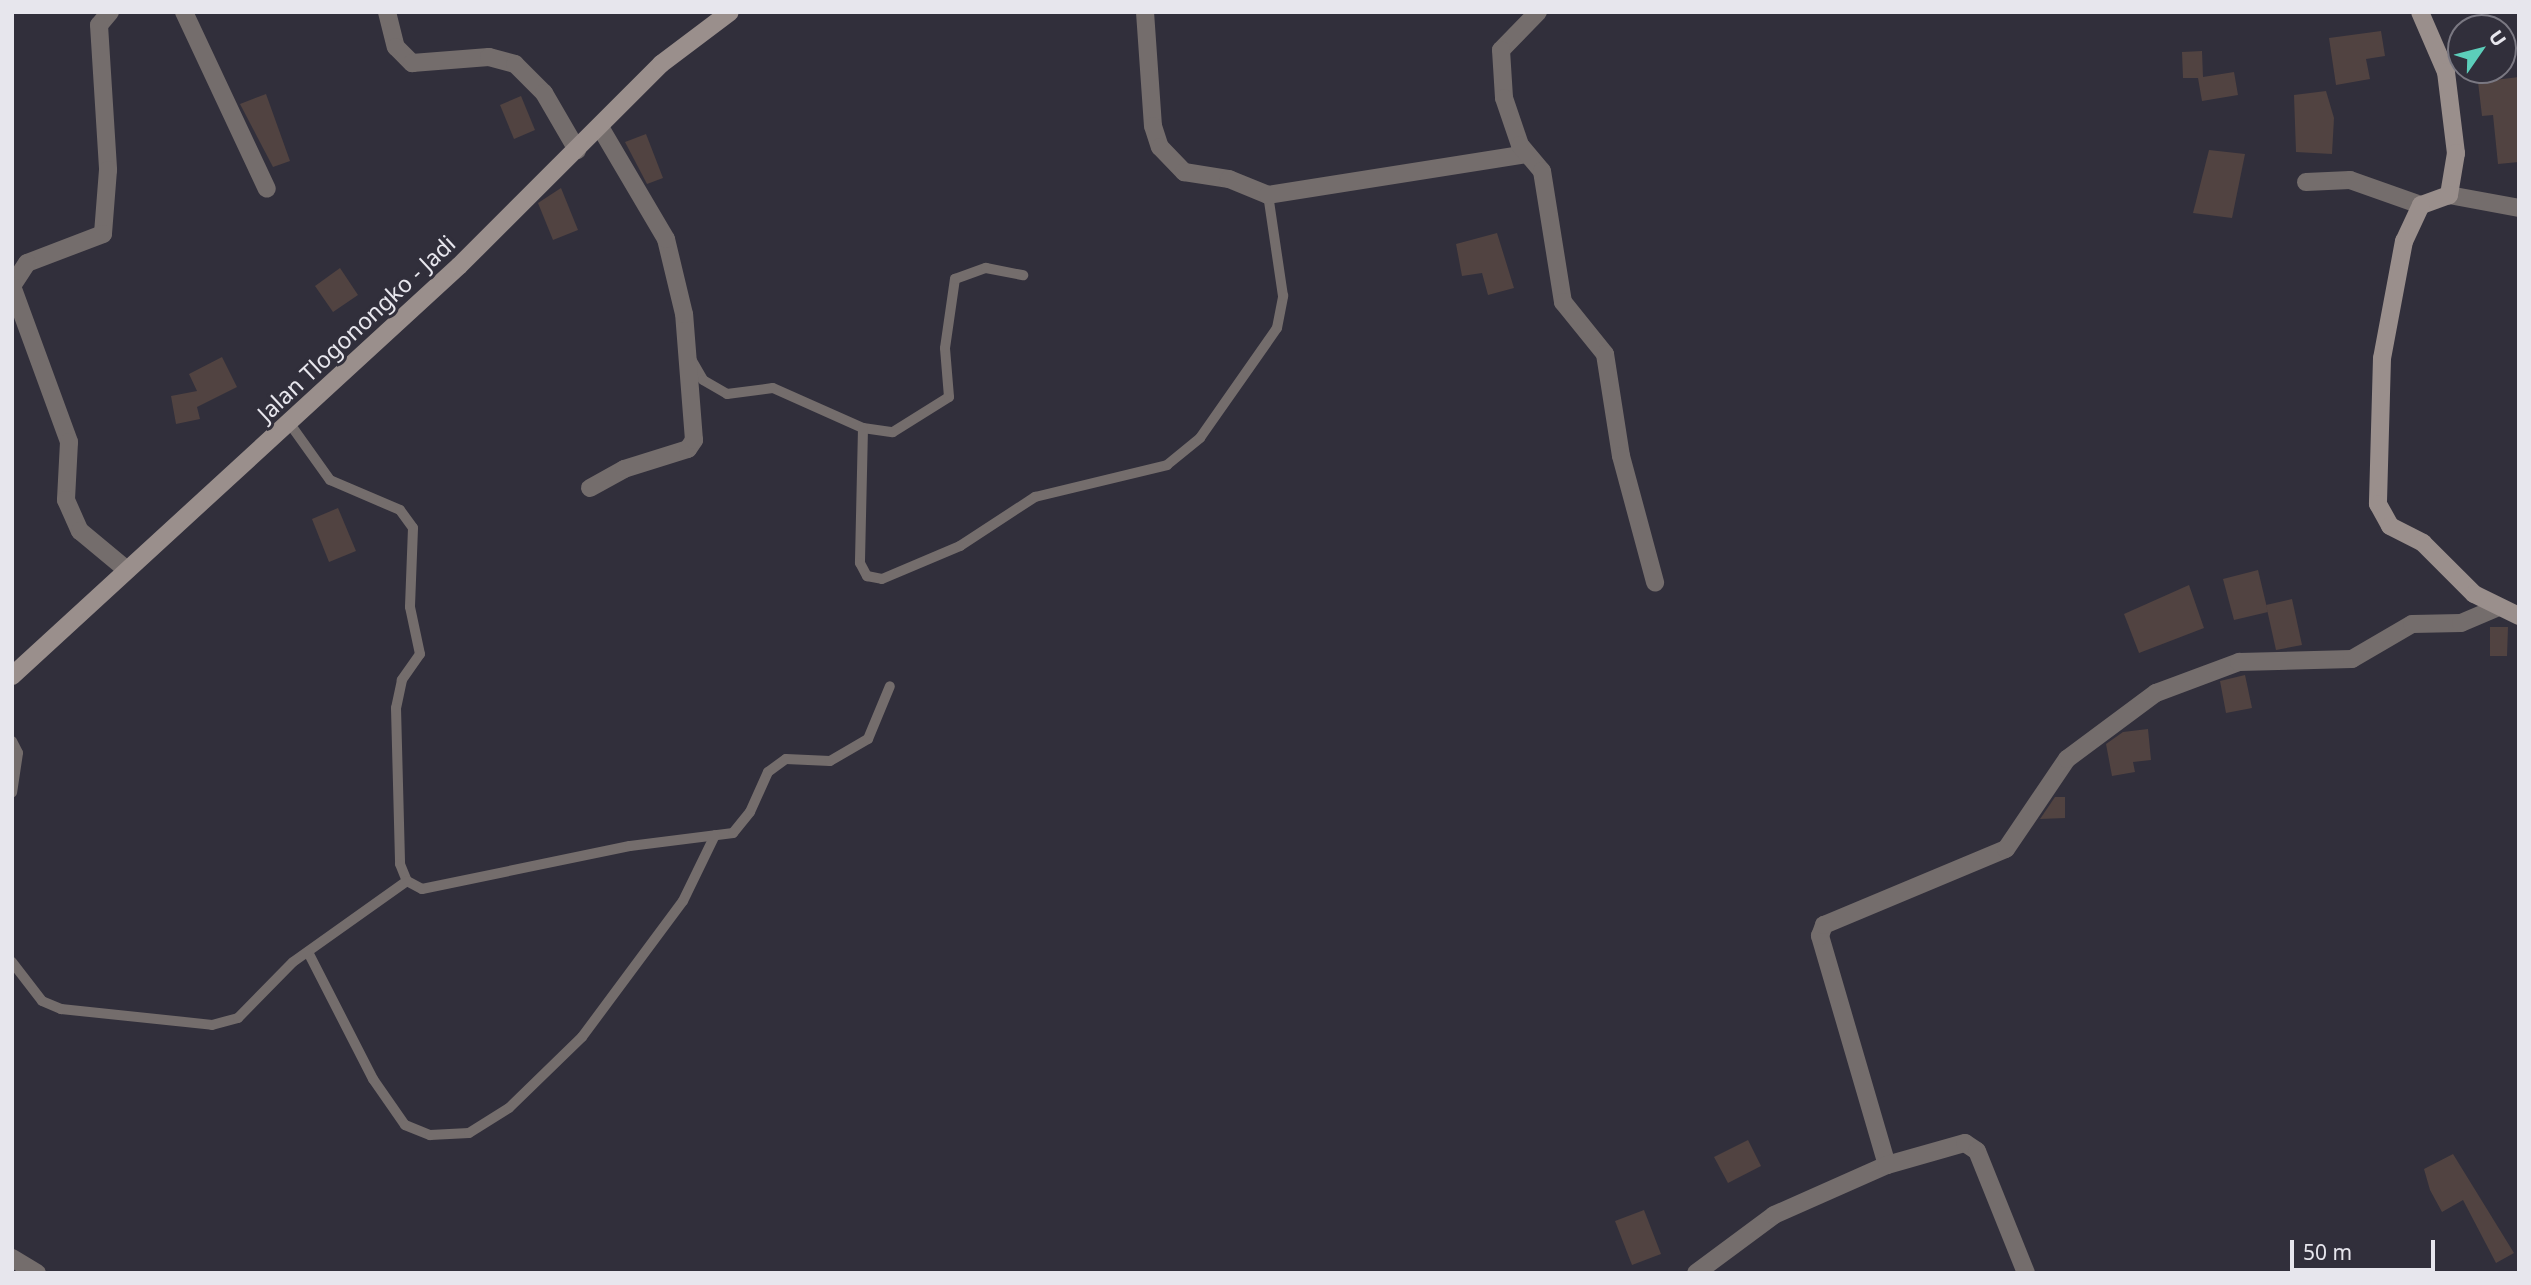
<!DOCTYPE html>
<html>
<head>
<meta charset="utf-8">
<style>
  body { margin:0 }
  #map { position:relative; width:2531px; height:1285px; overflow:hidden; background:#312f3b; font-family:"Noto Sans",sans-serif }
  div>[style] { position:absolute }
  .building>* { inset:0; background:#514341 }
  .lane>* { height:10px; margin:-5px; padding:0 5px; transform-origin:5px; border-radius:5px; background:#746d6c }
  .street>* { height:18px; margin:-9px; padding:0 9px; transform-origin:9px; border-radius:9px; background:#746d6c }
  .secondary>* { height:18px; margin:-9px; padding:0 9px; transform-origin:9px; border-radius:9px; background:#9a8f8c }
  span { translate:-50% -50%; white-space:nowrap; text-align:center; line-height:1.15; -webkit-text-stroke:6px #312f3b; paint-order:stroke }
  .street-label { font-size:23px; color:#e7e6ed }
  .frame { position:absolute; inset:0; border:14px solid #e7e6ed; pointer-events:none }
  .north { position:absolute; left:2447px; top:14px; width:70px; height:70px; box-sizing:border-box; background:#312f3b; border:2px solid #7a7882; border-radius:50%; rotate:55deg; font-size:19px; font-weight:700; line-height:28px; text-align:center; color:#e7e6ed }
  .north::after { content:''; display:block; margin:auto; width:24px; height:32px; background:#5cceba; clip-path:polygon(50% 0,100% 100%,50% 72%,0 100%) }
  .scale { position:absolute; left:2290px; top:1240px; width:145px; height:32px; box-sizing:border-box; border:4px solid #e7e6ed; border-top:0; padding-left:9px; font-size:21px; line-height:24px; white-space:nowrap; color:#e7e6ed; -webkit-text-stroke:5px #312f3b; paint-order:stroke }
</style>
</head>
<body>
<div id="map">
  <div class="building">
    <i style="clip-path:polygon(2381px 31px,2385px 56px,2366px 59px,2370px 79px,2336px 85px,2329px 38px)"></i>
    <i style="clip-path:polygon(2202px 51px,2203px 77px,2234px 72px,2238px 95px,2202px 101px,2198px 78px,2183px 78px,2182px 52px)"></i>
    <i style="clip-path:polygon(2519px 77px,2519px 162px,2498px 164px,2493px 115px,2482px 116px,2478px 82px)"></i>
    <i style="clip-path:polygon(2326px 91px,2334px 118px,2332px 154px,2296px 152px,2294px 95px)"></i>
    <i style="clip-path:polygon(266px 94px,290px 161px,273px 167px,240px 104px)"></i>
    <i style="clip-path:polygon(521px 96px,535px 130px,514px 139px,500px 105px)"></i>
    <i style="clip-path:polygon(646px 134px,663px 178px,647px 184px,625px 142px)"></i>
    <i style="clip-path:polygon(2209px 150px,2245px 154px,2232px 218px,2193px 213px)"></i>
    <i style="clip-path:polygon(561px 188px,578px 230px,553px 240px,538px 203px)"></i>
    <i style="clip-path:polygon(1497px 233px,1514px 288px,1488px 295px,1482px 273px,1462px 276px,1456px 244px)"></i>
    <i style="clip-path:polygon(340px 268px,358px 295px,333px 312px,315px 286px)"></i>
    <i style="clip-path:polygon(222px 357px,237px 387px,197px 407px,200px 419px,176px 424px,171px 396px,197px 391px,189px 374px)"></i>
    <i style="clip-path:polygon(338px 508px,356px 551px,329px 562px,312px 519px)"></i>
    <i style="clip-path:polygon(2258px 570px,2268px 612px,2234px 620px,2223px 579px)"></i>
    <i style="clip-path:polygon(2189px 585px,2204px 628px,2139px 653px,2124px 614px)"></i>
    <i style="clip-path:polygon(2292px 599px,2302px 645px,2276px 650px,2266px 605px)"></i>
    <i style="clip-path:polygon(2490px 627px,2508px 627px,2507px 656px,2490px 656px)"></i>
    <i style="clip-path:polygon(2245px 675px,2252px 708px,2226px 713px,2220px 681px)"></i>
    <i style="clip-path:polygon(2148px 729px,2151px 760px,2133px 762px,2135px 772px,2112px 776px,2106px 744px,2123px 732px)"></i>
    <i style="clip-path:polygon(2055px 797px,2065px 797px,2065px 818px,2040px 819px)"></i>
    <i style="clip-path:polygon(1748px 1140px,1761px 1166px,1728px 1183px,1714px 1157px)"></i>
    <i style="clip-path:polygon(2453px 1154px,2514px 1253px,2496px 1263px,2463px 1200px,2442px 1212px,2430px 1190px,2424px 1169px)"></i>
    <i style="clip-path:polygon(1644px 1210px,1661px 1254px,1632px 1265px,1615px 1221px)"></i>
  </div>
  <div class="lane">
    <i style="left:691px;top:359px;width:24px;rotate:60deg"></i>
    <i style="left:703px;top:380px;width:28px;rotate:30deg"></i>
    <i style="left:727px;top:394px;width:46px;rotate:-7.4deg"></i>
    <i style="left:773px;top:388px;width:98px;rotate:24deg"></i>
    <i style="left:863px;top:428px;width:30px;rotate:8deg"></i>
    <i style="left:893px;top:432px;width:66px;rotate:-32deg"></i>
    <i style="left:949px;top:397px;width:49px;rotate:-94.7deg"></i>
    <i style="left:945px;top:348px;width:70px;rotate:-81.8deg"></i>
    <i style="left:955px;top:279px;width:33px;rotate:-20deg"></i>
    <i style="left:986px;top:268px;width:38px;rotate:11deg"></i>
    <i style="left:290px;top:424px;width:69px;rotate:54.5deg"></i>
    <i style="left:330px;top:480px;width:76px;rotate:23.2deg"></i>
    <i style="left:400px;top:510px;width:22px;rotate:54deg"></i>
    <i style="left:413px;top:528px;width:79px;rotate:92.2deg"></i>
    <i style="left:410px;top:607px;width:48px;rotate:78deg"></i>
    <i style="left:420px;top:654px;width:32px;rotate:125deg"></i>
    <i style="left:402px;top:680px;width:29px;rotate:102deg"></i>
    <i style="left:396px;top:708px;width:156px;rotate:88.5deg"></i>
    <i style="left:400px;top:864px;width:18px;rotate:68deg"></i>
    <i style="left:407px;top:881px;width:17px;rotate:28deg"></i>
    <i style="left:422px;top:889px;width:212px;rotate:-11.7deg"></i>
    <i style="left:630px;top:846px;width:104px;rotate:-7.2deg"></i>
    <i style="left:733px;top:833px;width:27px;rotate:-51deg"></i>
    <i style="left:750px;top:812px;width:44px;rotate:-65.8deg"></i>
    <i style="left:768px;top:772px;width:22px;rotate:-36deg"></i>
    <i style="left:786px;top:759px;width:44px;rotate:2.6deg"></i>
    <i style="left:830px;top:761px;width:44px;rotate:-30.1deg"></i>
    <i style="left:868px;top:739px;width:57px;rotate:-67.5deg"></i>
    <i style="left:863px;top:428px;width:135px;rotate:91.3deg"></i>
    <i style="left:860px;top:563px;width:15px;rotate:62deg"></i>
    <i style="left:867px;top:576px;width:15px;rotate:11deg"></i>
    <i style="left:882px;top:579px;width:85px;rotate:-22.9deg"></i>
    <i style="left:960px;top:546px;width:90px;rotate:-33.2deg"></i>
    <i style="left:1035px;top:497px;width:136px;rotate:-13.6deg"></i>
    <i style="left:1167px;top:465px;width:43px;rotate:-39.3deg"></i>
    <i style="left:1200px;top:438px;width:134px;rotate:-55deg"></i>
    <i style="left:1277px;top:328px;width:33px;rotate:-79deg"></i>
    <i style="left:1283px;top:296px;width:102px;rotate:-98.4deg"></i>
    <i style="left:12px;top:741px;width:13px;rotate:63deg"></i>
    <i style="left:18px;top:753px;width:40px;rotate:98.5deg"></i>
    <i style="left:308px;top:952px;width:143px;rotate:62.9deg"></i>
    <i style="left:373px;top:1079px;width:56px;rotate:55.2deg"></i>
    <i style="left:405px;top:1125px;width:27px;rotate:22deg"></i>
    <i style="left:430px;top:1135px;width:39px;rotate:-3deg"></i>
    <i style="left:469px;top:1133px;width:47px;rotate:-32deg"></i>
    <i style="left:509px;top:1108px;width:102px;rotate:-44.2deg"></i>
    <i style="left:582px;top:1037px;width:169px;rotate:-53.4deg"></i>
    <i style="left:683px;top:901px;width:73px;rotate:-64.1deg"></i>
    <i style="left:12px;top:962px;width:49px;rotate:52.4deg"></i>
    <i style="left:42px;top:1001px;width:21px;rotate:23deg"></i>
    <i style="left:61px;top:1009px;width:152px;rotate:6deg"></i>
    <i style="left:212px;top:1025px;width:27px;rotate:-15deg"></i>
    <i style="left:238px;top:1018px;width:78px;rotate:-45.5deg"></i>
    <i style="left:293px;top:962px;width:140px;rotate:-35.4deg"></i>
  </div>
  <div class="street">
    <i style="left:110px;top:12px;width:17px;rotate:130deg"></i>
    <i style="left:99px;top:25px;width:145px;rotate:86.4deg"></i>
    <i style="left:108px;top:170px;width:64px;rotate:94.5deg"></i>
    <i style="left:103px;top:234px;width:81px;rotate:159.1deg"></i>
    <i style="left:27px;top:263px;width:27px;rotate:123deg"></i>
    <i style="left:12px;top:286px;width:166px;rotate:69.9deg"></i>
    <i style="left:69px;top:442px;width:58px;rotate:93deg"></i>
    <i style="left:66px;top:500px;width:34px;rotate:66deg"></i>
    <i style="left:80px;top:531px;width:61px;rotate:39.7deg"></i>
    <i style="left:184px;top:12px;width:195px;rotate:64.9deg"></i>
    <i style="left:387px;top:12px;width:36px;rotate:76deg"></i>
    <i style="left:396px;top:47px;width:23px;rotate:45deg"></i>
    <i style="left:412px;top:63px;width:77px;rotate:-4.5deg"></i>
    <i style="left:489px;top:57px;width:27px;rotate:15deg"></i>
    <i style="left:515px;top:64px;width:41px;rotate:45deg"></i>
    <i style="left:544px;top:93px;width:66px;rotate:59.9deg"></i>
    <i style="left:1145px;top:12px;width:114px;rotate:86deg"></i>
    <i style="left:1153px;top:126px;width:22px;rotate:72deg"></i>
    <i style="left:1160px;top:147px;width:35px;rotate:46deg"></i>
    <i style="left:1184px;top:172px;width:46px;rotate:8.8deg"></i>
    <i style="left:1229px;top:179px;width:42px;rotate:22.3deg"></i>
    <i style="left:1268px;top:195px;width:261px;rotate:-9deg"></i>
    <i style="left:1538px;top:12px;width:53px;rotate:134.2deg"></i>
    <i style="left:1501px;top:50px;width:48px;rotate:86.4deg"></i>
    <i style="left:1504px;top:98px;width:50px;rotate:71.2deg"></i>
    <i style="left:1520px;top:145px;width:34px;rotate:50deg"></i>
    <i style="left:1542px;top:171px;width:133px;rotate:80.9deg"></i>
    <i style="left:1563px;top:302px;width:67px;rotate:51.1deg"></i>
    <i style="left:1605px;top:354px;width:103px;rotate:81.1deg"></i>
    <i style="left:1621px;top:456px;width:131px;rotate:74.9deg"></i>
    <i style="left:2306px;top:182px;width:44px;rotate:-2.6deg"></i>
    <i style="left:2350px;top:180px;width:75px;rotate:19.4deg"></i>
    <i style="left:2449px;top:195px;width:71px;rotate:10.5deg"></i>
    <i style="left:590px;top:488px;width:39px;rotate:-29deg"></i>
    <i style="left:624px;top:469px;width:67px;rotate:-17.4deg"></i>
    <i style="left:688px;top:449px;width:11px;rotate:-56deg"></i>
    <i style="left:694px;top:440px;width:126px;rotate:-94.5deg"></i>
    <i style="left:684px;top:314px;width:77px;rotate:-103.5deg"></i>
    <i style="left:666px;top:239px;width:130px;rotate:-120.5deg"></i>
    <i style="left:1887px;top:1165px;width:239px;rotate:-106.3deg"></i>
    <i style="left:1820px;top:936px;width:12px;rotate:-70deg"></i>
    <i style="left:1824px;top:925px;width:197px;rotate:-22.7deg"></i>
    <i style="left:2006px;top:849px;width:109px;rotate:-55.9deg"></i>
    <i style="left:2067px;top:759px;width:111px;rotate:-36.6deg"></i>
    <i style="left:2156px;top:693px;width:89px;rotate:-20.5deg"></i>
    <i style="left:2239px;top:662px;width:113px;rotate:-1.5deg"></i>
    <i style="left:2352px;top:659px;width:69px;rotate:-30.3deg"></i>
    <i style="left:2412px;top:624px;width:49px;rotate:-1.2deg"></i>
    <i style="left:2461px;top:623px;width:39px;rotate:-23deg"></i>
    <i style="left:12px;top:1258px;width:29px;rotate:31deg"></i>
    <i style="left:1696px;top:1273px;width:97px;rotate:-36.6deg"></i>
    <i style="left:1774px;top:1215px;width:124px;rotate:-23.9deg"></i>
    <i style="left:1887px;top:1165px;width:81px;rotate:-15.8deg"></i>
    <i style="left:1965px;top:1143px;width:14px;rotate:34deg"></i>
    <i style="left:1977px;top:1151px;width:131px;rotate:68.1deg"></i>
  </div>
  <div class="secondary">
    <i style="left:2420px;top:12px;width:65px;rotate:66.6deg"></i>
    <i style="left:2446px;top:72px;width:82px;rotate:83deg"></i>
    <i style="left:2456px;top:153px;width:43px;rotate:99.5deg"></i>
    <i style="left:2449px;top:195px;width:30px;rotate:160deg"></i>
    <i style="left:2421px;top:205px;width:40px;rotate:115deg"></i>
    <i style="left:2404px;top:241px;width:119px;rotate:100.6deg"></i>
    <i style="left:2382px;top:358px;width:146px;rotate:91.6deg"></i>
    <i style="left:2378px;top:504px;width:25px;rotate:61deg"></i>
    <i style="left:2390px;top:526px;width:37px;rotate:27deg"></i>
    <i style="left:2423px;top:543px;width:72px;rotate:45deg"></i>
    <i style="left:2474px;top:594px;width:50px;rotate:26.1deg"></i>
    <i style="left:12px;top:676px;width:607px;rotate:-42.53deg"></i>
    <i style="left:459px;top:266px;width:286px;rotate:-45deg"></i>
    <i style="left:661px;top:64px;width:86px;rotate:-37deg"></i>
  </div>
  <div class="street-label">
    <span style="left:356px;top:328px;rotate:-43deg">Jalan Tlogonongko - Jadi</span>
  </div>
  <div class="frame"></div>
  <div class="north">U</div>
  <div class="scale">50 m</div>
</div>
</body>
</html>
